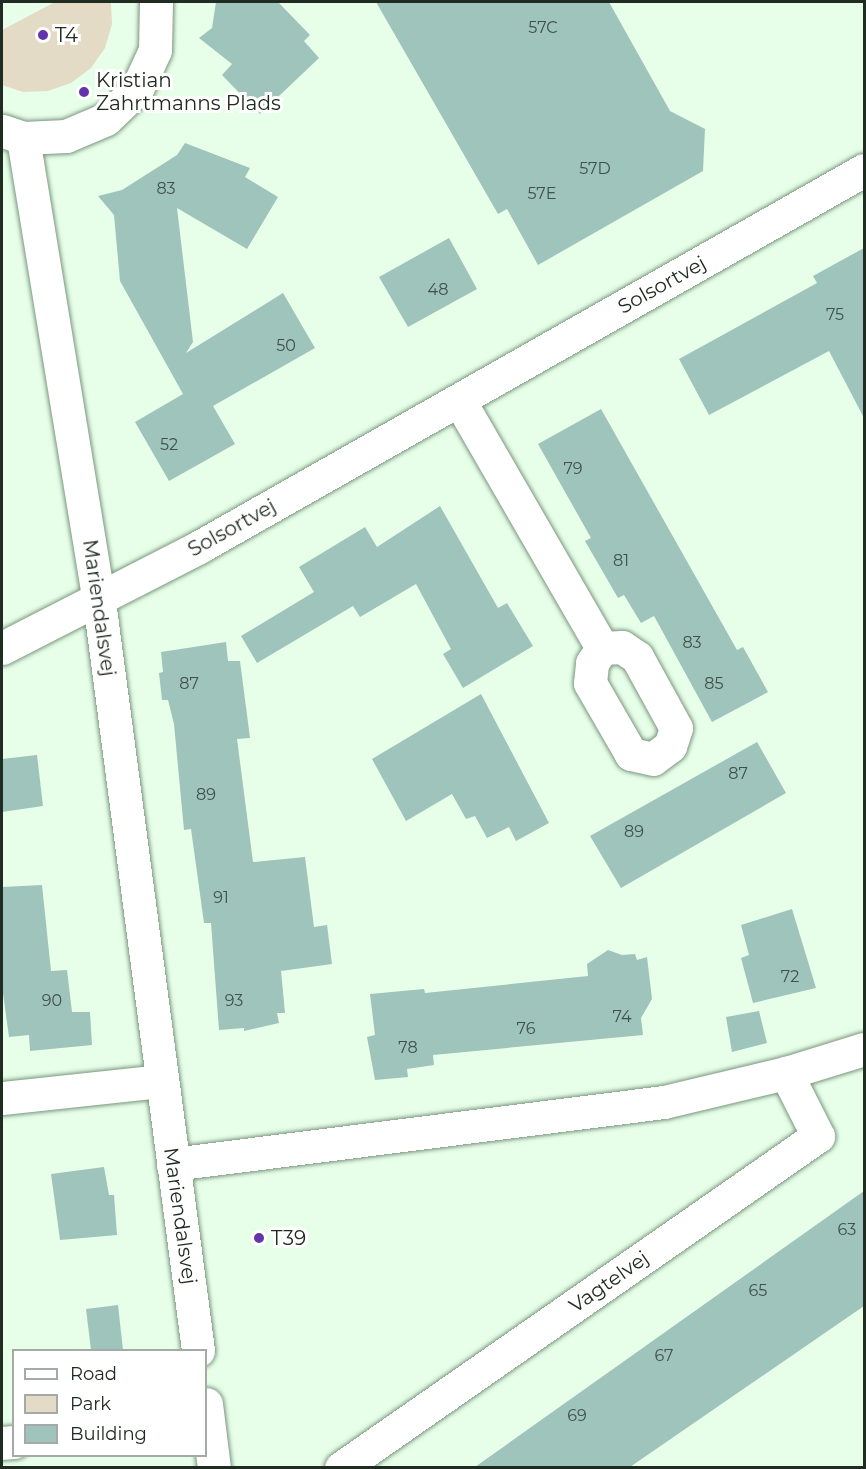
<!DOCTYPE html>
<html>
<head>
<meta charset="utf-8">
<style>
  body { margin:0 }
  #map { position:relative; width:866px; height:1469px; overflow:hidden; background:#e7ffe9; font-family:Montserrat,sans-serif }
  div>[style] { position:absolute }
  .green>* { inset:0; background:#e3dbc5 }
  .building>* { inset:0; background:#9ec4bb }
  .roads { filter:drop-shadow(0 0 2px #7b967e) drop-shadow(0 0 2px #7b967e) }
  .street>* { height:33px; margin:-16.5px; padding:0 16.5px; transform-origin:16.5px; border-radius:16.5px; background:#fff }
  .dots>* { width:16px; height:16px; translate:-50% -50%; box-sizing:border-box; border:3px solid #fff; border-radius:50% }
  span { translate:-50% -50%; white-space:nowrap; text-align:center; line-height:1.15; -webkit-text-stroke:6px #fff; paint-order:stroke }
  .number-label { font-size:16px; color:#405148 }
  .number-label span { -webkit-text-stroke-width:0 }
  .poi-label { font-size:20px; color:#202b22 }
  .left { translate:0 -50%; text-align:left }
  .street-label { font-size:20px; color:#202b22 }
  .frame { position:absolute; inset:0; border:3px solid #202b22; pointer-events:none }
  .legend { position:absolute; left:12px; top:1349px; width:195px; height:108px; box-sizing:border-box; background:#fff; border:2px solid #a6aaa7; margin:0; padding:8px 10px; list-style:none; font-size:18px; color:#202b22 }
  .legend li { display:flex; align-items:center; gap:12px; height:30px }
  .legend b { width:30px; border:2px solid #a6aaa7 }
</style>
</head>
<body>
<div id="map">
  <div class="green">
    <i style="clip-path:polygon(55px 2px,111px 2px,112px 24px,105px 48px,91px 68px,71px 83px,48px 91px,23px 92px,2px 85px,2px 30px)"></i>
  </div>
  <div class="building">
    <i style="clip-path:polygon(216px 2px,278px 2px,310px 35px,304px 41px,319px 58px,260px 114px,222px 75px,232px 64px,199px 38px,212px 28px)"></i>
    <i style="clip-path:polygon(376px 2px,609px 2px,670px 111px,705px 129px,703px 171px,538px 265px,507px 209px,498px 214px)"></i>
    <i style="clip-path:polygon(185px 143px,250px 168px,245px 177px,278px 197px,247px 249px,177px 208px,193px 342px,186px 353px,283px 293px,315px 348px,213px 406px,235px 444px,169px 481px,135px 422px,183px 394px,120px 281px,114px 215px,98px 196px,122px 190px,177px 155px)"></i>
    <i style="clip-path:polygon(449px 238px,477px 289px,408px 327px,379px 277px)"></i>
    <i style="clip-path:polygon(864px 248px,864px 418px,829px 351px,709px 415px,679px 359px,817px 283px,813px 276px)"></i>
    <i style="clip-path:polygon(601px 409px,737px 650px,743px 647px,768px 692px,712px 722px,654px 616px,641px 623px,624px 595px,618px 598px,585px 541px,591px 538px,538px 444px)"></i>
    <i style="clip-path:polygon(440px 506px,498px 608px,507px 603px,533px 646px,463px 688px,443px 654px,451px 649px,416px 584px,360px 617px,353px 606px,257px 663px,241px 636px,314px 592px,299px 567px,365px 527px,377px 547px)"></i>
    <i style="clip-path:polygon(226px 642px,228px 661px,240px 661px,250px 738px,237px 739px,253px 862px,305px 857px,314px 927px,327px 925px,332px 964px,281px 971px,285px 1013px,277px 1013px,279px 1023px,244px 1031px,244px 1028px,219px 1030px,211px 923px,204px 923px,191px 829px,184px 830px,174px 724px,168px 700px,162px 700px,159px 673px,163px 672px,161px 652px)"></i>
    <i style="clip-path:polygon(481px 694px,549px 823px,516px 841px,509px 827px,487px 838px,475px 816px,466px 819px,452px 794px,406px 821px,372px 759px)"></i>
    <i style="clip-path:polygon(757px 742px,786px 793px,621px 888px,590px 836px)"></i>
    <i style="clip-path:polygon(37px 755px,43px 806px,2px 812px,2px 759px)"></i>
    <i style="clip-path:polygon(42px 885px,51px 971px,67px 970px,72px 1012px,90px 1012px,92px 1045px,30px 1051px,29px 1035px,9px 1037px,2px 986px,2px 887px)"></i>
    <i style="clip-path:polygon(792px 909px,816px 988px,753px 1003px,741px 958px,749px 955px,741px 925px)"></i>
    <i style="clip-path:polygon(608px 950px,622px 955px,635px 954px,637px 960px,647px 957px,652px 999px,641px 1018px,643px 1035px,433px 1055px,434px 1065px,407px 1069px,408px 1077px,375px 1080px,367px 1037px,375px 1035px,370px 994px,424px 989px,425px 993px,588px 976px,587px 964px)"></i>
    <i style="clip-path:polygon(759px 1011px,767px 1043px,732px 1052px,726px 1017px)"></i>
    <i style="clip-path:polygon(104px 1167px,109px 1195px,114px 1195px,117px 1235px,60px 1240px,51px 1174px)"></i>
    <i style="clip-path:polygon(864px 1191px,864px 1306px,630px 1467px,475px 1467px)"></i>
    <i style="clip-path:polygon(118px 1305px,123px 1350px,91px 1350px,86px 1309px)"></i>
  </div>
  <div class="roads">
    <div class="street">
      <i style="left:3px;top:131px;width:21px;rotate:19deg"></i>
      <i style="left:23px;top:138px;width:43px;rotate:-2.7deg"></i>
      <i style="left:66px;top:136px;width:43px;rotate:-23deg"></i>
      <i style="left:106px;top:119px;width:43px;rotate:-44.1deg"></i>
      <i style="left:137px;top:89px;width:43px;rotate:-65.2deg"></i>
      <i style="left:155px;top:50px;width:48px;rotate:-88.8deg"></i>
      <i style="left:23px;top:138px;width:469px;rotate:80.7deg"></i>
      <i style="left:99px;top:601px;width:756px;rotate:82.47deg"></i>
      <i style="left:459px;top:400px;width:286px;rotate:60deg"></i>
      <i style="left:622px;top:647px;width:18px;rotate:34deg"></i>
      <i style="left:637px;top:657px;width:81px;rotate:61.2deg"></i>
      <i style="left:676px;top:728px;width:19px;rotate:108deg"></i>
      <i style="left:670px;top:746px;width:21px;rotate:143deg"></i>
      <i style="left:653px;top:759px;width:23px;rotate:-167deg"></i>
      <i style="left:631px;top:754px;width:82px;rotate:-120deg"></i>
      <i style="left:590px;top:683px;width:20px;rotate:-84deg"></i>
      <i style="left:592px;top:663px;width:18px;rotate:-56deg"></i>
      <i style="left:602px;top:648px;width:20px;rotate:-3deg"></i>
      <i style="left:2px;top:648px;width:221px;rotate:-27.1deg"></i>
      <i style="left:199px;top:547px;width:764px;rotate:-29.55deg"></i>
      <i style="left:2px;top:1098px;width:161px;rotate:-6.1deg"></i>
      <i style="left:173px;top:1164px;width:495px;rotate:-7.2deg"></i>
      <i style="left:664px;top:1102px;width:125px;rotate:-13.4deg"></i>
      <i style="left:786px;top:1073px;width:82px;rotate:-17.1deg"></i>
      <i style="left:206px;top:1404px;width:64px;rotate:82.9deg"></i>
      <i style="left:2px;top:1443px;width:12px;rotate:-5deg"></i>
      <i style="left:341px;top:1468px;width:581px;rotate:-34.84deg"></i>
      <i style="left:818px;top:1136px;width:71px;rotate:-116.9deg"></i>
    </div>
  </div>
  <div class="dots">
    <i style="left:43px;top:35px;background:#6334ac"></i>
    <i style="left:84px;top:92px;background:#6334ac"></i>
    <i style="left:259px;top:1238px;background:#6334ac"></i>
  </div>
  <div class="number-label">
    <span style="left:543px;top:28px">57C</span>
    <span style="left:595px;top:169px">57D</span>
    <span style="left:166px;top:189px">83</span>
    <span style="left:542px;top:194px">57E</span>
    <span style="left:438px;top:290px">48</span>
    <span style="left:835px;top:315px">75</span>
    <span style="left:286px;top:346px">50</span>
    <span style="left:169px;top:445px">52</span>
    <span style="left:573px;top:469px">79</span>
    <span style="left:621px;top:561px">81</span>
    <span style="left:692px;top:643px">83</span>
    <span style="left:189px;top:684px">87</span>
    <span style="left:714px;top:684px">85</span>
    <span style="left:738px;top:774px">87</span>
    <span style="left:206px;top:795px">89</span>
    <span style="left:634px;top:832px">89</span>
    <span style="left:221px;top:898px">91</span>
    <span style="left:790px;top:977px">72</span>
    <span style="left:52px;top:1001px">90</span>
    <span style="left:234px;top:1001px">93</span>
    <span style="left:622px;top:1017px">74</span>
    <span style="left:526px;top:1029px">76</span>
    <span style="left:408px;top:1048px">78</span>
    <span style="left:847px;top:1230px">63</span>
    <span style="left:758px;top:1291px">65</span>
    <span style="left:664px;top:1356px">67</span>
    <span style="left:577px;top:1416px">69</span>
  </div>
  <div class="poi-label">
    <span class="left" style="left:55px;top:35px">T4</span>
    <span class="left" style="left:96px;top:92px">Kristian<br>Zahrtmanns Plads</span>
    <span class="left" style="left:271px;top:1238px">T39</span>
  </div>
  <div class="street-label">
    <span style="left:662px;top:285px;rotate:-29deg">Solsortvej</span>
    <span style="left:232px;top:528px;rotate:-29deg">Solsortvej</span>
    <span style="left:99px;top:608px;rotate:82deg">Mariendalsvej</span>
    <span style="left:180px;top:1216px;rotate:82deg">Mariendalsvej</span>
    <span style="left:609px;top:1282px;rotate:-35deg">Vagtelvej</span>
  </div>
  <div class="frame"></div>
  <ul class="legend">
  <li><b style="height:8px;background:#fff"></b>Road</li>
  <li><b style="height:16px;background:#e3dbc5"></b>Park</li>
  <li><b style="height:16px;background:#9ec4bb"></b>Building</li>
  </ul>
</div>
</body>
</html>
